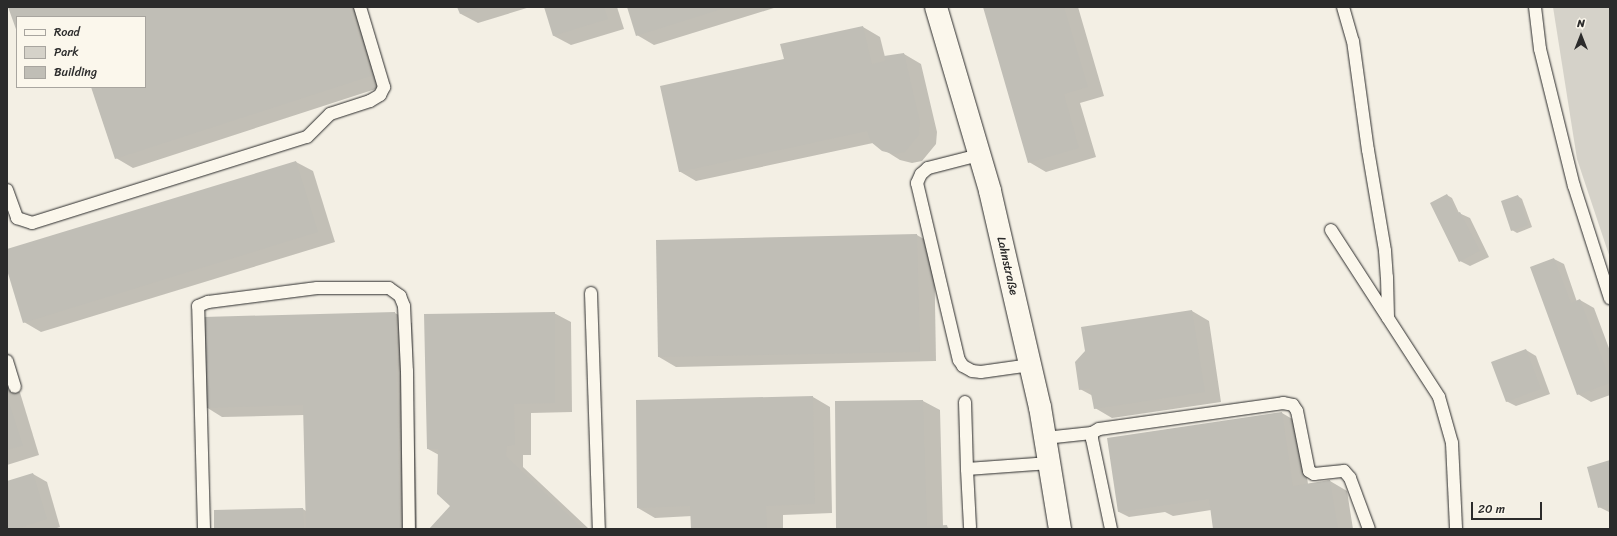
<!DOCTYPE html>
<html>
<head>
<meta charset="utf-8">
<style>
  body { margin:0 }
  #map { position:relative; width:1617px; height:536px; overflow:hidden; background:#f3efe4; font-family:Sriracha,sans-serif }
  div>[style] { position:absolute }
  .green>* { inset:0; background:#d5d2c9 }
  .shadow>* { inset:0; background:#0003 }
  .building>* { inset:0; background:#c0beb6 }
  .roads { filter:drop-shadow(0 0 1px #2b2b2b) drop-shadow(0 0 1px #2b2b2b) }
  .service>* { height:12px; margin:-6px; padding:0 6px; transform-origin:6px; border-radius:6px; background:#fbf7ec }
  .minor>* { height:22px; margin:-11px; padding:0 11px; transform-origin:11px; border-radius:11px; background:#fbf7ec }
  span { translate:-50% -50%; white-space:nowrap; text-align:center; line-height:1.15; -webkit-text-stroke:3.5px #fbf7ec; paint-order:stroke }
  .street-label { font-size:12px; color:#2b2b2b }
  .frame { position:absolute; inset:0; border:8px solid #2b2b2b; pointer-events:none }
  .legend { position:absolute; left:16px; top:16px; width:130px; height:72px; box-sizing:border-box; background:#fbf7ec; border:1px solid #a8a59f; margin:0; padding:5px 7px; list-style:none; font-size:12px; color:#2b2b2b }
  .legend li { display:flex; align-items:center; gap:8px; height:20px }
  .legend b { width:20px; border:1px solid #a8a59f }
  .north { position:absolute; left:1561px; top:16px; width:40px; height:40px; -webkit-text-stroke:3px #fbf7ec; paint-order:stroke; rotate:0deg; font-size:11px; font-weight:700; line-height:16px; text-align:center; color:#2b2b2b }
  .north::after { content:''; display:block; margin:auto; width:14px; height:18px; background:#2b2b2b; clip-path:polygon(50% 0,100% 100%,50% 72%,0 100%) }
  .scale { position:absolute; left:1471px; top:502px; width:71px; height:18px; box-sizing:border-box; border:2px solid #2b2b2b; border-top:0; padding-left:5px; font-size:12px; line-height:14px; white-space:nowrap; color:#2b2b2b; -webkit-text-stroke:3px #fbf7ec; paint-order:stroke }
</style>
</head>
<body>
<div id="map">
  <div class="green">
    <i style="clip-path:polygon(1553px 7px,1610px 7px,1610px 258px,1577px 159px)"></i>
  </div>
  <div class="shadow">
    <i style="clip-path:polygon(9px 7px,362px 7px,388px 85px,133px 168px,116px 158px,92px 87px,145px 87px,145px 17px,17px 17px,17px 30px)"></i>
    <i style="clip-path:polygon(458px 7px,530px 7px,478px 23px,461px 14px)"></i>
    <i style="clip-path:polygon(545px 7px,617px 7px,624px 29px,571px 45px,554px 36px)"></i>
    <i style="clip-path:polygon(628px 7px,777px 7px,654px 45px,637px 35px)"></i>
    <i style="clip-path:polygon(984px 7px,1078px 7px,1104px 96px,1080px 103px,1096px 157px,1046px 172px,1029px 162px)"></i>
    <i style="clip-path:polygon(863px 27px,880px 37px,885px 57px,904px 54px,921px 64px,937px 132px,936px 144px,922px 161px,912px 163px,900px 160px,873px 143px,696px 181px,679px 171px,785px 60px)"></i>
    <i style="clip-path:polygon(296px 162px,313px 171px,335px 242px,41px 332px,24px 322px,7px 267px,7px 251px)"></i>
    <i style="clip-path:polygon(1447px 195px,1452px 198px,1459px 213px,1470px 218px,1489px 257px,1470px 266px,1460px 261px)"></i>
    <i style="clip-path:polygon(1518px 196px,1522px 199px,1532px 227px,1517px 233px,1512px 230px)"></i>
    <i style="clip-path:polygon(917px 235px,934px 245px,936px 361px,676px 367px,659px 357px)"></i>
    <i style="clip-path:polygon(1554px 259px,1564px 264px,1577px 302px,1580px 300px,1594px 308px,1610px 351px,1610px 395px,1591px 402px,1578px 394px)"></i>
    <i style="clip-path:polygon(1192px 311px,1209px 321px,1221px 402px,1112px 418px,1095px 408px,1093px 396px,1080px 389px)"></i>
    <i style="clip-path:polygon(395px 313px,412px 323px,417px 529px,215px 529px,303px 509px,306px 511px,304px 415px,222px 417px,206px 407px,204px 318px)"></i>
    <i style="clip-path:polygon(554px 313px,571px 322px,572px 412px,531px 413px,531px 455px,523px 455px,523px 467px,589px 529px,430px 529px,451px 506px,439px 455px,428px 449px)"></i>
    <i style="clip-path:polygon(7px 350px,39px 455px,7px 465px)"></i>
    <i style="clip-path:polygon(1526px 350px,1536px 356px,1550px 394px,1516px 406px,1506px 401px)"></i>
    <i style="clip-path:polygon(813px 397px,830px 407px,832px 513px,783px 515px,783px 529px,692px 529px,692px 516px,655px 518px,638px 508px)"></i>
    <i style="clip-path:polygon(923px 401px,940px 410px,943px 526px,952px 529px,837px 529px,836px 402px)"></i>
    <i style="clip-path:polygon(1282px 413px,1299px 423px,1308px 484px,1330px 481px,1347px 491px,1353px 529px,1214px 529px,1211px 510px,1173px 516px,1165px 512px,1129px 517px,1119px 512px,1109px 439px)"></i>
    <i style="clip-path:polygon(1610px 462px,1610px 512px,1609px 512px,1599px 507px)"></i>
    <i style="clip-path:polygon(33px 474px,47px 482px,60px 527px,54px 529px,7px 529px,7px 482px)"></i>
  </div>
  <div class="building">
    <i style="clip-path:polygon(8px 7px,349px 7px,371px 76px,115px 159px,91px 87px,145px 87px,145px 17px,17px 17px,17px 32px)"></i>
    <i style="clip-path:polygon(457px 7px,482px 7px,460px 14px)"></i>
    <i style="clip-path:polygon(544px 7px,604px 7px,608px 19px,553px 36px)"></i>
    <i style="clip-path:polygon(627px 7px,728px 7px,636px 36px)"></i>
    <i style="clip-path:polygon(983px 7px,1064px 7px,1088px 87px,1064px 94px,1079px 148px,1028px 163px)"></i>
    <i style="clip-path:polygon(863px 26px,872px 64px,885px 61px,884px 56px,904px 53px,920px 122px,919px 135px,905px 152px,894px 154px,882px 151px,871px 142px,867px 131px,679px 172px,660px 86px,784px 59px,780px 44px)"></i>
    <i style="clip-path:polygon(296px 161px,318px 232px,23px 323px,7px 270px,7px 249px)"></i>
    <i style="clip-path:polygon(1447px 194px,1457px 213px,1460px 212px,1480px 251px,1459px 262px,1430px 203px)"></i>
    <i style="clip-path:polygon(1518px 195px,1528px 225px,1511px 231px,1501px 201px)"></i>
    <i style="clip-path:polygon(917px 234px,920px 352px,658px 357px,656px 240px)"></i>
    <i style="clip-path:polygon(1554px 258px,1571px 303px,1580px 299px,1610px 379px,1610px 383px,1577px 395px,1530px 267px)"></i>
    <i style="clip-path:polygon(1192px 310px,1205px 392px,1094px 409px,1090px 388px,1079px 390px,1075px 362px,1085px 351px,1081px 327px)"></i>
    <i style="clip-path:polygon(395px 312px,400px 529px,306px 529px,303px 405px,205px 408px,203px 317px)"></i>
    <i style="clip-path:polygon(555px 312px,555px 403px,514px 404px,515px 445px,507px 446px,506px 456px,581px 527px,580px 529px,429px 529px,450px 506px,437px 494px,438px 449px,427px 449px,424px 314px)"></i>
    <i style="clip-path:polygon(1526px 349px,1541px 389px,1506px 402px,1491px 362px)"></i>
    <i style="clip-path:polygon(7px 396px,23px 446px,7px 450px)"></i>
    <i style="clip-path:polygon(813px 396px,815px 504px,766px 506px,767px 529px,691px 529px,690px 506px,637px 508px,636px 400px)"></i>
    <i style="clip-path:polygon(923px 400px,927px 526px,947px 525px,948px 529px,836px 529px,835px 401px)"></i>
    <i style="clip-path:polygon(1282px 412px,1293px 486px,1330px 480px,1338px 529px,1213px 529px,1209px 499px,1118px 512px,1107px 438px)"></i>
    <i style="clip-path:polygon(1610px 460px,1610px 504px,1598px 508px,1587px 467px)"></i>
    <i style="clip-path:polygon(33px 473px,47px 519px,16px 529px,7px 529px,7px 481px)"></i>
    <i style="clip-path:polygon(303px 508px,304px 529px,214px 529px,214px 510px)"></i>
  </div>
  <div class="roads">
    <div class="service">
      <i style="left:1343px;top:7px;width:35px;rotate:74deg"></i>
      <i style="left:1353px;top:41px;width:110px;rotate:82.2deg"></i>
      <i style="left:1368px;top:150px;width:102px;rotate:80.4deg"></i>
      <i style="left:1385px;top:251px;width:26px;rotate:86deg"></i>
      <i style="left:1387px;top:277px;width:41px;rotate:88.6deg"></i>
      <i style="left:1535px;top:7px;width:42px;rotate:83.2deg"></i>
      <i style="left:1540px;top:49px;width:141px;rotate:76.1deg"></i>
      <i style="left:1574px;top:186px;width:118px;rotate:72.2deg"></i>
      <i style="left:979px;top:155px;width:53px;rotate:165.7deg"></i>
      <i style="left:928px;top:168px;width:9px;rotate:139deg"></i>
      <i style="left:921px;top:174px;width:10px;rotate:114deg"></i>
      <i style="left:917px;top:183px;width:182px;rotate:76.7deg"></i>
      <i style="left:959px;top:360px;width:7px;rotate:56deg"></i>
      <i style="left:963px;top:366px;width:10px;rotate:29deg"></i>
      <i style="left:972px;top:371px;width:9px;rotate:6deg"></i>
      <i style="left:981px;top:372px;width:50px;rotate:-8deg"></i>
      <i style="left:7px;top:190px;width:30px;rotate:70deg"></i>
      <i style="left:17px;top:218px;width:16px;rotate:18deg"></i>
      <i style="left:32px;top:223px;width:288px;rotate:-17.4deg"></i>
      <i style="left:307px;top:137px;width:33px;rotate:-45deg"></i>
      <i style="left:330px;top:114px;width:42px;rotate:-18deg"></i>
      <i style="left:370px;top:101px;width:12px;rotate:-31deg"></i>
      <i style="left:380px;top:95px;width:9px;rotate:-63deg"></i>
      <i style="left:384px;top:87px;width:84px;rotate:-106.7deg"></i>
      <i style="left:1331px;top:230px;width:199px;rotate:57.1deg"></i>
      <i style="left:1439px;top:397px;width:48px;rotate:74.2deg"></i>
      <i style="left:1452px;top:443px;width:86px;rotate:87.3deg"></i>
      <i style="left:591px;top:293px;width:236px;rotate:88.1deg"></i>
      <i style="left:7px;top:361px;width:27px;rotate:73deg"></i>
      <i style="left:965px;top:402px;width:67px;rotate:88.3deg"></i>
      <i style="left:1045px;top:438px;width:47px;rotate:-6.1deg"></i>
      <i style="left:970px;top:527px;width:58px;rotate:-93deg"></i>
      <i style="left:967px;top:469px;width:83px;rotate:-4.1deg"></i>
      <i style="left:204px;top:529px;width:223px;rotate:-91.5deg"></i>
      <i style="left:198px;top:306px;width:11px;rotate:-22deg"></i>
      <i style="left:208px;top:302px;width:110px;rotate:-7.3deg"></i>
      <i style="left:317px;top:288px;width:72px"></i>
      <i style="left:389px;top:288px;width:14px;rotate:36deg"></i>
      <i style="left:400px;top:296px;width:11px;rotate:68deg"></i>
      <i style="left:404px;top:306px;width:65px;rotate:87.4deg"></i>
      <i style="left:407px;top:371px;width:158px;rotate:89.3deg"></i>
      <i style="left:1111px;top:529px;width:92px;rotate:-101.9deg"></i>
      <i style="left:1092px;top:439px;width:6px;rotate:-90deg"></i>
      <i style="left:1092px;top:433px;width:8px;rotate:-30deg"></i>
      <i style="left:1099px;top:429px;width:186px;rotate:-8deg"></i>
      <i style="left:1283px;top:403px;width:10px;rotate:11deg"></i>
      <i style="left:1293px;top:405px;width:7px;rotate:56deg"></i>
      <i style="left:1297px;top:411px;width:61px;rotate:78.7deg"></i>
      <i style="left:1309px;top:471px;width:6px;rotate:31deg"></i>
      <i style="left:1314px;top:474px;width:30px;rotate:-6deg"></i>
      <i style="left:1344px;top:471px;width:9px;rotate:49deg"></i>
      <i style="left:1350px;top:478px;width:54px;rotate:69.6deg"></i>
    </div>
    <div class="minor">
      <i style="left:936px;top:7px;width:192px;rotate:73.6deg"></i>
      <i style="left:990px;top:191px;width:222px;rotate:77deg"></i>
      <i style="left:1040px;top:407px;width:124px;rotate:80.7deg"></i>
    </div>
  </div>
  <div class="street-label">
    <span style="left:1007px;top:266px;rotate:77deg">Lahnstraße</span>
  </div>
  <div class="frame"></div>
  <ul class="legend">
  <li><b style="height:5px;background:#fbf7ec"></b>Road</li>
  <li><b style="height:11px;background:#d5d2c9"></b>Park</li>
  <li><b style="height:11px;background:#c0beb6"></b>Building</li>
  </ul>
  <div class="north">N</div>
  <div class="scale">20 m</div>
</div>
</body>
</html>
